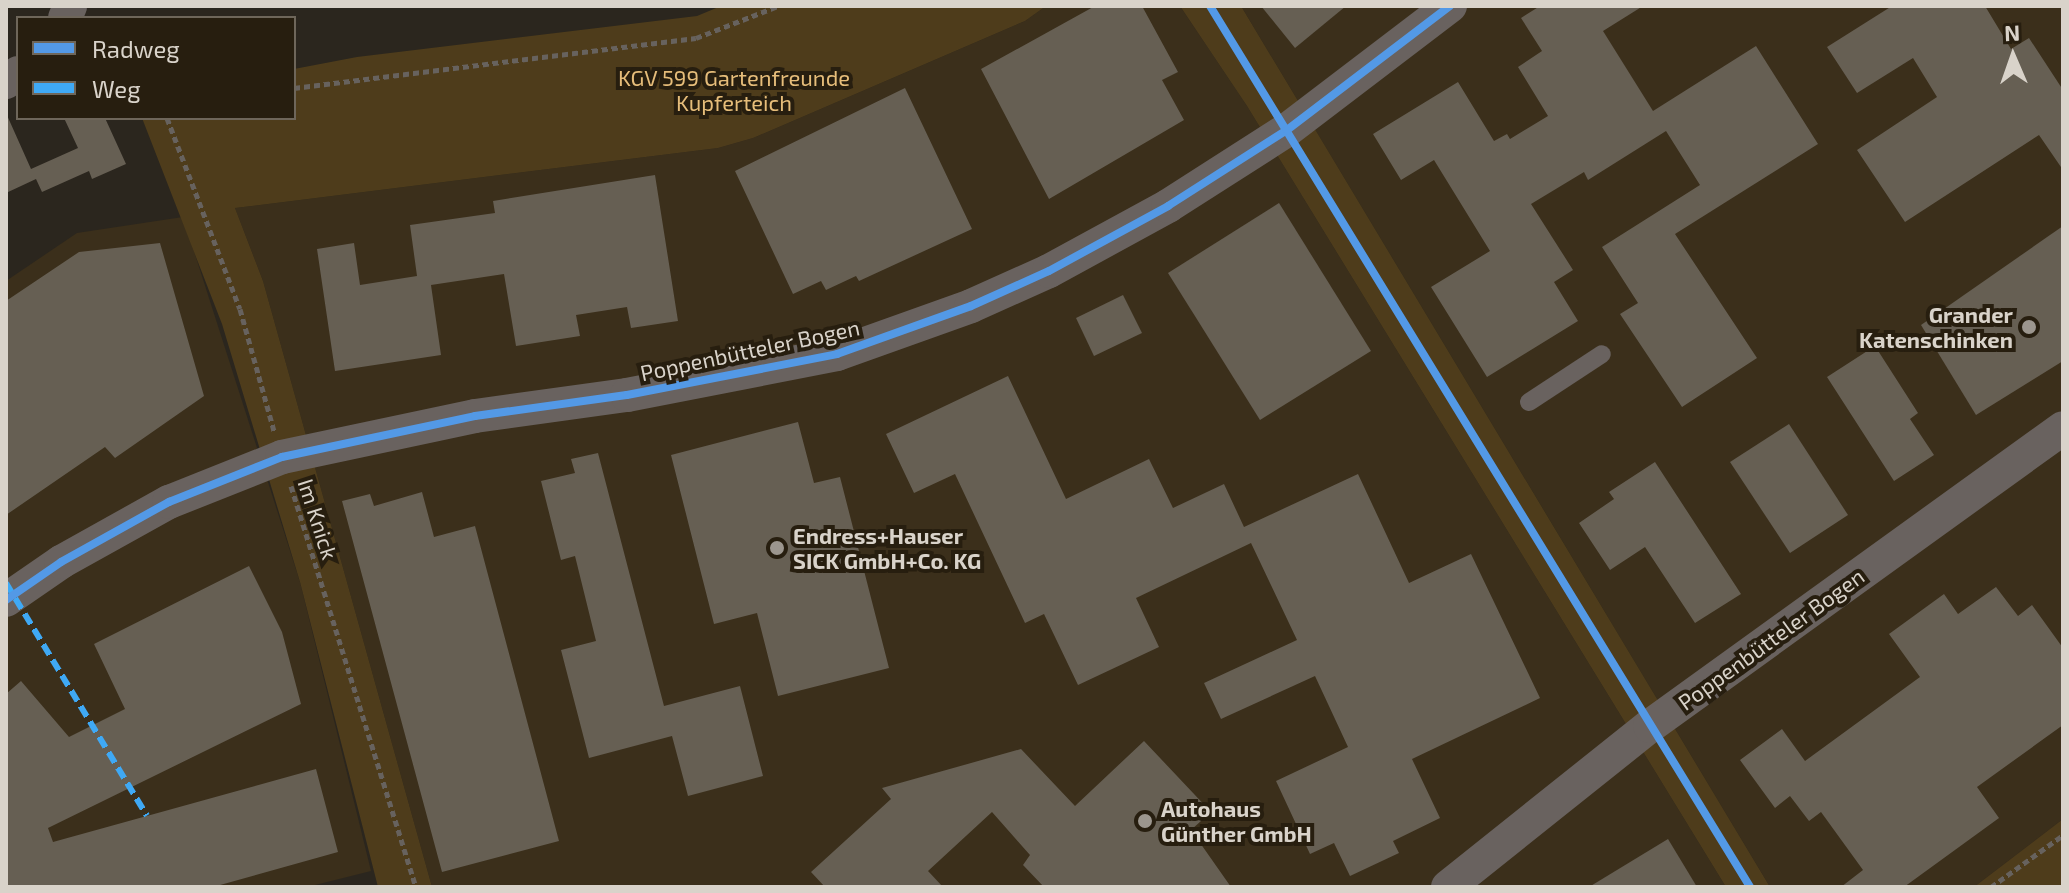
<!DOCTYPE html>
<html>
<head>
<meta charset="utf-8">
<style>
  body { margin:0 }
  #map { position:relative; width:2069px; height:893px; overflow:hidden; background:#2b261e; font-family:"Exo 2",sans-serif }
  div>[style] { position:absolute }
  .built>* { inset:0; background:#3b2f1b }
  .green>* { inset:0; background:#4e3c1b }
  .building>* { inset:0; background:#665f53 }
  .path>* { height:5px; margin-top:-2.5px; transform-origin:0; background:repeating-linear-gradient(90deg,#67625e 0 6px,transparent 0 10px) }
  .lane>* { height:18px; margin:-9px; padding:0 9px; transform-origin:9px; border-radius:9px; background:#69625f }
  .street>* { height:34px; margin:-17px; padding:0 17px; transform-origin:17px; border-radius:17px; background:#69625f }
  .quiet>* { height:6px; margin-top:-3px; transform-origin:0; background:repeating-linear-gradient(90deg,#3fa9f5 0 12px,transparent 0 18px) }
  .cycleway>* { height:8px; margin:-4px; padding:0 4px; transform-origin:4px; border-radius:4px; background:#5399e6 }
  .dots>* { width:22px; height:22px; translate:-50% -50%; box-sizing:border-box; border:4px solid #271e0f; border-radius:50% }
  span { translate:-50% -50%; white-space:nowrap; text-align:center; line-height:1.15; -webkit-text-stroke:8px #271e0f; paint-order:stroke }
  .park-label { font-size:22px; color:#e6bd7a }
  .poi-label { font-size:22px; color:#d9d3ca; font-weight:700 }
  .right { translate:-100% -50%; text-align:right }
  .left { translate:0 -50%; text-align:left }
  .street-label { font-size:22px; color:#d9d3ca }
  .frame { position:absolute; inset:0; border:8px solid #d9d3ca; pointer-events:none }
  .legend { position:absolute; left:16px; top:16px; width:280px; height:104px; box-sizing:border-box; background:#271e0f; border:2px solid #6e665a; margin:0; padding:10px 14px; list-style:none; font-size:24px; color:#d9d3ca }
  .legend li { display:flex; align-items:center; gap:16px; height:40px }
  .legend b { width:40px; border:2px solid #6e665a }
  .north { position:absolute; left:1973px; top:16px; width:80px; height:80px; -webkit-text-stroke:6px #271e0f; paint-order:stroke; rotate:358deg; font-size:22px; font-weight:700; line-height:32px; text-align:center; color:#d9d3ca }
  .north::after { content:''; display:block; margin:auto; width:28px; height:36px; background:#d9d3ca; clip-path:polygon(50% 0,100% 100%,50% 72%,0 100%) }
</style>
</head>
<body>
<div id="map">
  <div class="built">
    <i style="clip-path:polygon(1046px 6px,1180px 6px,1247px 106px,1726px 887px,432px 887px,263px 281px,235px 208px,718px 148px,753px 138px,1025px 21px)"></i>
    <i style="clip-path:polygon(1241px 6px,2063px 6px,2063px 819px,1974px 887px,1770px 887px)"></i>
    <i style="clip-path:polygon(183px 217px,300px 582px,371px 871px,307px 887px,6px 887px,6px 281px,77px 233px)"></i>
  </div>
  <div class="green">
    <i style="clip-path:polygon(721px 6px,1046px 6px,1025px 21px,753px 138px,718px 148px,235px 208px,263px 281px,432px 887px,378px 887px,300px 582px,222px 324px,142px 118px,294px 118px,294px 69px,357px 57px,697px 16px)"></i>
    <i style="clip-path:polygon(1180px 6px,1241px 6px,1770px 887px,1726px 887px,1247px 106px)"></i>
    <i style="clip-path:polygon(2063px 819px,2063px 887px,1974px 887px)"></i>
  </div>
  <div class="building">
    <i style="clip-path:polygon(1095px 6px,1142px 6px,1178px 72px,1162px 80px,1184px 120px,1049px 199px,981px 69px)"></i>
    <i style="clip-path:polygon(1261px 6px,1346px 6px,1295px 48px)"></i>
    <i style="clip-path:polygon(1540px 6px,1643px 6px,1603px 31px,1653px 111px,1756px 46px,1818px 144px,1675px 234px,1757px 358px,1682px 407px,1620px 314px,1638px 303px,1602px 247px,1700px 185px,1666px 131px,1588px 180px,1584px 172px,1531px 204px,1573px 270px,1554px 282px,1578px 321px,1487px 377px,1431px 287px,1490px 251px,1434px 160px,1401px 180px,1373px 134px,1458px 82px,1494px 141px,1507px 134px,1510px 139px,1548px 116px,1518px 67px,1542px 51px,1521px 18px)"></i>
    <i style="clip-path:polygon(1892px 6px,1985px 6px,2011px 49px,2029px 38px,2063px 90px,2063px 170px,2039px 135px,1905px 222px,1857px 150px,1937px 97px,1913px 58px,1857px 93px,1827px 47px)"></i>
    <i style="clip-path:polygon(905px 88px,972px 229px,859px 281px,856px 276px,826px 290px,821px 281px,793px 294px,735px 171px)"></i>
    <i style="clip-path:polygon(6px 113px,31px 169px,78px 148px,64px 118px,105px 118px,126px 164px,92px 179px,89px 171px,42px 192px,36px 179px,6px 193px)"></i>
    <i style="clip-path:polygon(655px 175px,678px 321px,631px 328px,627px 307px,576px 315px,580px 336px,516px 346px,504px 274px,431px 285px,441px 355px,335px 371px,317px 249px,354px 243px,360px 285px,417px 276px,410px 225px,495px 213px,493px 201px)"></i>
    <i style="clip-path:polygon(1279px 203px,1371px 351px,1260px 420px,1168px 273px)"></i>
    <i style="clip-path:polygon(2063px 226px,2063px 361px,1976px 415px,1921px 325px)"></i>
    <i style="clip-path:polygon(160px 243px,204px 396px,115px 458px,105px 447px,6px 515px,6px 301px,79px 252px)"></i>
    <i style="clip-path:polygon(1123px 295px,1142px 333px,1094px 356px,1076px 318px)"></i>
    <i style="clip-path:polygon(1875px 346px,1918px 413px,1910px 419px,1934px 455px,1894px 481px,1827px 377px)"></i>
    <i style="clip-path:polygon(1008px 376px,1066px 499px,1149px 459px,1173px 508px,1224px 484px,1244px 527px,1358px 474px,1409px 583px,1471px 554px,1540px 698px,1412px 759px,1440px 818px,1393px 841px,1399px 853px,1350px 876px,1334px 843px,1310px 854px,1276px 781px,1348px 747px,1315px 676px,1221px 719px,1204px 683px,1297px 640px,1251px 543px,1136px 598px,1159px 647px,1078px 685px,1044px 614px,1025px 623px,955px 474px,914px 493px,886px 434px)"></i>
    <i style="clip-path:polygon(798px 422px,814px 483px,840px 477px,889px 668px,778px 696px,757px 613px,714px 624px,671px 455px)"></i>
    <i style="clip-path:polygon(1789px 424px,1848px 515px,1790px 553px,1730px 462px)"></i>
    <i style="clip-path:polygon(598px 453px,664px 706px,740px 686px,763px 776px,688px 796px,672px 736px,589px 758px,561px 650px,596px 641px,575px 556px,561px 560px,541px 481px,575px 473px,571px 459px)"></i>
    <i style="clip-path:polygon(1655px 462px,1741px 594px,1695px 623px,1645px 547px,1610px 570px,1579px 523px,1614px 499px,1609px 492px)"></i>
    <i style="clip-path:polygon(422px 492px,434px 537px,475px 526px,559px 841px,442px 872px,342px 501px,370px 494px,374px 506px)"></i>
    <i style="clip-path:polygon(249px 566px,282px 632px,301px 704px,48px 828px,53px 842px,316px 769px,338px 852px,213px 887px,6px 887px,6px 694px,21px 681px,69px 737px,125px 709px,94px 644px)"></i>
    <i style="clip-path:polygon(1996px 587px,2018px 616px,2032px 605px,2063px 648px,2063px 725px,1977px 787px,1999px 818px,1904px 887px,1841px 887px,1863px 870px,1821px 812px,1809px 821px,1790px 796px,1775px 808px,1740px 760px,1782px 729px,1805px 761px,1920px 677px,1889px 634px,1944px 594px,1958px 614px)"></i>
    <i style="clip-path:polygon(1144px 741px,1211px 812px,1191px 830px,1231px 887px,1044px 887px,1023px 865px,1030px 855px,992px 812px,928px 871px,943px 887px,825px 887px,811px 872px,891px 799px,882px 788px,1021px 749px,1075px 806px)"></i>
    <i style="clip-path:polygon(1668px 839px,1697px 887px,1589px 887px)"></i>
  </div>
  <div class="path">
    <i style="left:294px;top:88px;width:405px;rotate:-7.1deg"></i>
    <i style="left:696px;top:38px;width:88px;rotate:-21.3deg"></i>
    <i style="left:167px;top:118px;width:204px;rotate:69.1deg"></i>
    <i style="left:240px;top:309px;width:127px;rotate:74.4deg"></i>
    <i style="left:291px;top:486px;width:420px;rotate:72.7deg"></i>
    <i style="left:1991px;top:887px;width:89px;rotate:-35.8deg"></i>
  </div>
  <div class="lane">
    <i style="left:1529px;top:402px;width:87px;rotate:-33.3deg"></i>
  </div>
  <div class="street">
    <i style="left:65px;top:18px;width:13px;rotate:-67deg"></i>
    <i style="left:6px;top:82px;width:15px;rotate:-37deg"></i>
    <i style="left:6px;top:600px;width:67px;rotate:-34.6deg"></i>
    <i style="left:61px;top:562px;width:124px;rotate:-29.1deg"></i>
    <i style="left:169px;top:502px;width:122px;rotate:-21.7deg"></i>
    <i style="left:282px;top:457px;width:197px;rotate:-12deg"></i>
    <i style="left:475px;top:416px;width:153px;rotate:-7.9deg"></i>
    <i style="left:627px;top:395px;width:214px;rotate:-11deg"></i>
    <i style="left:837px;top:354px;width:142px;rotate:-19.7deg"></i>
    <i style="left:971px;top:306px;width:85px;rotate:-24.2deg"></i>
    <i style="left:1049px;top:271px;width:136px;rotate:-28.6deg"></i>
    <i style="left:1168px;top:206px;width:141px;rotate:-32.6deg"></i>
    <i style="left:1287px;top:130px;width:205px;rotate:-37.3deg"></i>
    <i style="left:1448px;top:887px;width:258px;rotate:-38.6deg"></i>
    <i style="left:1650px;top:726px;width:509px;rotate:-35.81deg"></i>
  </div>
  <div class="quiet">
    <i style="left:6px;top:583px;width:272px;rotate:58.8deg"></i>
  </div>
  <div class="cycleway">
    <i style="left:1210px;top:6px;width:1033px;rotate:58.49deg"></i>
    <i style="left:6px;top:600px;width:67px;rotate:-34.6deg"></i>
    <i style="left:61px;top:562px;width:124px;rotate:-29.1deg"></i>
    <i style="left:169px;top:502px;width:122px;rotate:-21.7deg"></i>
    <i style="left:282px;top:457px;width:197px;rotate:-12deg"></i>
    <i style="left:475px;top:416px;width:153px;rotate:-7.9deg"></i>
    <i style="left:627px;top:395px;width:214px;rotate:-11deg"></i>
    <i style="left:837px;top:354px;width:142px;rotate:-19.7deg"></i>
    <i style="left:971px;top:306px;width:85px;rotate:-24.2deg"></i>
    <i style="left:1049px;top:271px;width:136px;rotate:-28.6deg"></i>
    <i style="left:1168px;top:206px;width:141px;rotate:-32.6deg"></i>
    <i style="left:1287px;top:130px;width:205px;rotate:-37.3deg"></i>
  </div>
  <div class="dots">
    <i style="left:2029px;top:327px;background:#9c968e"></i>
    <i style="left:777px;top:548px;background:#9c968e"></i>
    <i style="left:1145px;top:821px;background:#9c968e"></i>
  </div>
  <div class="park-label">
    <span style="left:734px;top:90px">KGV 599 Gartenfreunde<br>Kupferteich</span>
  </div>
  <div class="poi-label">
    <span class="right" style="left:2013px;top:327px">Grander<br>Katenschinken</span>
    <span class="left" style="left:793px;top:548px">Endress+Hauser<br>SICK GmbH+Co. KG</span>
    <span class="left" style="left:1161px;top:821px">Autohaus<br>Günther GmbH</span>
  </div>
  <div class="street-label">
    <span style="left:750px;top:350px;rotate:-12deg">Poppenbütteler Bogen</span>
    <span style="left:318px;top:519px;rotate:72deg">Im Knick</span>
    <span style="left:1771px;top:639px;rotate:-36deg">Poppenbütteler Bogen</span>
  </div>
  <div class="frame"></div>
  <ul class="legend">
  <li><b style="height:10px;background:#5399e6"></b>Radweg</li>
  <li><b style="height:10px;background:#3fa9f5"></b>Weg</li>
  </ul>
  <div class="north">N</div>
</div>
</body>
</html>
